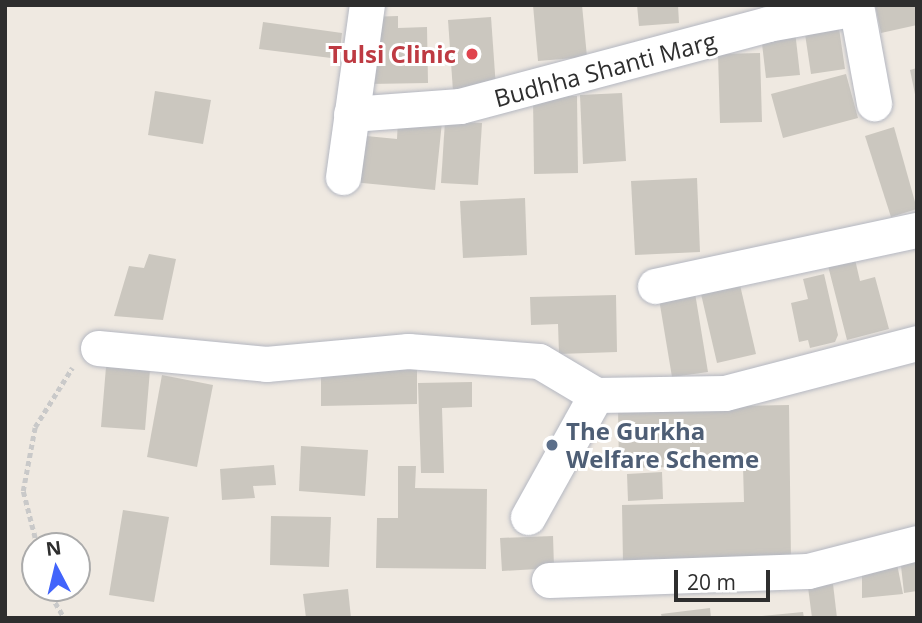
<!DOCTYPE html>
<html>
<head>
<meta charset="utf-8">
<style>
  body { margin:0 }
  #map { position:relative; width:922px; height:623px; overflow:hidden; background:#efe9e1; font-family:"Open Sans",sans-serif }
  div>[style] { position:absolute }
  .building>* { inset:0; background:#cbc7bf }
  .path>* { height:4.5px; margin-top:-2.25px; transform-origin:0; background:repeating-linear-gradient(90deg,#c9c9c9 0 5px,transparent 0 8.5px) }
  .roads { filter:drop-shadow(0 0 2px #b4b7c1) drop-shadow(0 0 2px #b4b7c1) }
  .minor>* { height:35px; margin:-17.5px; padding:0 17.5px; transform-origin:17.5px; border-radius:17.5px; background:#fff }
  .dots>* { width:19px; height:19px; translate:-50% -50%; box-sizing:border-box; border:4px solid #fff; border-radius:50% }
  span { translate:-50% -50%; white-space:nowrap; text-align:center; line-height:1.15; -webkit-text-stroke:6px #fff; paint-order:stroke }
  .health-label { font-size:24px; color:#be3a42; font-weight:700 }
  .right { translate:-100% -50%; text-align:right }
  .street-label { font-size:24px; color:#2e2e2e }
  .service-label { font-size:24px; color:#4e5e75; font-weight:700 }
  .left { translate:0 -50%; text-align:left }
  .frame { position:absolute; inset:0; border:7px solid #2e2e2e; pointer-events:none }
  .north { position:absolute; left:21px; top:532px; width:70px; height:70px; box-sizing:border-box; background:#fff; border:2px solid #ababab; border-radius:50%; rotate:353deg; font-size:19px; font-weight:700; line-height:28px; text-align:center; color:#2e2e2e }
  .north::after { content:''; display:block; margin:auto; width:24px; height:32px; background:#4264fb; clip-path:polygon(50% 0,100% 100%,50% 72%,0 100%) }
  .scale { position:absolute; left:674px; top:570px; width:96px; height:32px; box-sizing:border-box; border:4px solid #2e2e2e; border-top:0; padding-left:9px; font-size:21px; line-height:24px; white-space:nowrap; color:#2e2e2e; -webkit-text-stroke:5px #fff; paint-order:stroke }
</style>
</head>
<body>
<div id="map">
  <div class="building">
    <i style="clip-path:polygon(533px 5px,582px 5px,587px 57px,538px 61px)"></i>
    <i style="clip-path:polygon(637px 5px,678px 5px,679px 23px,639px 26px)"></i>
    <i style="clip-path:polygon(875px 5px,917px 5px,917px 25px,881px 33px)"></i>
    <i style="clip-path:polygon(398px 16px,398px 28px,427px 27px,428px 83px,369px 84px,368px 17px)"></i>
    <i style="clip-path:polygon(491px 17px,496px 88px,453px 91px,448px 20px)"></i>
    <i style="clip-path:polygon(263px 22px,342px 33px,339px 59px,259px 49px)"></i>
    <i style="clip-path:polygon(839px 28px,845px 69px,811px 74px,805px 34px)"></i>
    <i style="clip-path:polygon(795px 31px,800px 75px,766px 78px,761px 35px)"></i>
    <i style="clip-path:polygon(760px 53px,762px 122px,720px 123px,718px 54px)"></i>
    <i style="clip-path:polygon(917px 68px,917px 99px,916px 99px,910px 70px)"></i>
    <i style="clip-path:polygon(846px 74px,858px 118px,783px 138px,771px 94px)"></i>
    <i style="clip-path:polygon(155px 91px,211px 100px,203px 144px,148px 135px)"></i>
    <i style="clip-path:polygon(622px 93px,626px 161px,583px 164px,580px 95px)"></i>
    <i style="clip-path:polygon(533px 96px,577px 96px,578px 173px,534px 174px)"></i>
    <i style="clip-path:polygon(398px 119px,442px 122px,435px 190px,352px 182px,356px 135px,397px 139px)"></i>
    <i style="clip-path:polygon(445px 121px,482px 123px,478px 185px,441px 183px)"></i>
    <i style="clip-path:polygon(894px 127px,917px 209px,891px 217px,865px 136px)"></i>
    <i style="clip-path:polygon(697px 178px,700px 252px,635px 255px,631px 181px)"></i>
    <i style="clip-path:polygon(525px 198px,527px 255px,463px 258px,460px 201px)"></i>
    <i style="clip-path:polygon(149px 254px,176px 259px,163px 320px,114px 316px,129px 266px,144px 268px)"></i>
    <i style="clip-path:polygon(854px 255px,860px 281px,875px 277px,889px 329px,847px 340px,827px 262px)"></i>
    <i style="clip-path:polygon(824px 274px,838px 335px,835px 342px,810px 348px,808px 340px,799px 342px,791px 303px,808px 299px,803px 279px)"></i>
    <i style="clip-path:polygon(740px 285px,756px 354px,717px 363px,701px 294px)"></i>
    <i style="clip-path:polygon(695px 293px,708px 372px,672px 377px,659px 299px)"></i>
    <i style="clip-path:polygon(616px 295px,617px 352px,559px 354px,558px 324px,531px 325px,530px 297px)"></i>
    <i style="clip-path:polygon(417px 366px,417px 404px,321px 406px,321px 367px)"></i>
    <i style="clip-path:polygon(106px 367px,150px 370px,145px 430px,101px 427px)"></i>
    <i style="clip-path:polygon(162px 375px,213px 385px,197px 467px,147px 457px)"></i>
    <i style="clip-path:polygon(472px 382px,472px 407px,442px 408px,444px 473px,421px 473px,418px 383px)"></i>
    <i style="clip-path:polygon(789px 405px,791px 560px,623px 563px,622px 505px,744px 502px,743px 466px,619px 468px,618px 408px)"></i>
    <i style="clip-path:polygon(301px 446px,368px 450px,365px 496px,299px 491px)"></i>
    <i style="clip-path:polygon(274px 465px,276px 485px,253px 486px,255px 498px,222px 500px,220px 469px)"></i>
    <i style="clip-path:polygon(398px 466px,416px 466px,415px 488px,487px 489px,486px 569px,376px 568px,377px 518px,398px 518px)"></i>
    <i style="clip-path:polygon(662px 472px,663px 499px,628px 501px,627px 474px)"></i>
    <i style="clip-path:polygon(123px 510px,169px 517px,154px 602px,109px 595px)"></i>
    <i style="clip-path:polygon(271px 516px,331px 517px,329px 567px,270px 565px)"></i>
    <i style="clip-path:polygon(553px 536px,554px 568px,502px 571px,500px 538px)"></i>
    <i style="clip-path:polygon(917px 556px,917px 591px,904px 593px,900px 557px)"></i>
    <i style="clip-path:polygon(896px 559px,903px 594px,862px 598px,862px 567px)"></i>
    <i style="clip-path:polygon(833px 584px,837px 618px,812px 618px,808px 587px)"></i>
    <i style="clip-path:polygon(348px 589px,351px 618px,306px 618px,303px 594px)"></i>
    <i style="clip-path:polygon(710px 608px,711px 618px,662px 618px,661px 614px)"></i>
    <i style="clip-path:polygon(803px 612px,804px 618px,762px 618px,762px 616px)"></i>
  </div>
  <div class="path">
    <i style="left:37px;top:546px;width:57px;rotate:-104.3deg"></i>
    <i style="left:23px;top:491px;width:65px;rotate:-79.4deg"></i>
    <i style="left:35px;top:427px;width:70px;rotate:-57.9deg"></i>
    <i style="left:47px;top:588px;width:34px;rotate:60deg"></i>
  </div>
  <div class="roads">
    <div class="minor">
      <i style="left:856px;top:5px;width:100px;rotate:79.6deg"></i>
      <i style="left:351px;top:114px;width:109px;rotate:-4.2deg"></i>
      <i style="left:460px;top:106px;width:319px;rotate:-14.9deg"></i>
      <i style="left:768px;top:24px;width:89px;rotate:-10.3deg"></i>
      <i style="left:343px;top:177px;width:174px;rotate:-82.1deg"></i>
      <i style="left:655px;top:286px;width:268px;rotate:-12.1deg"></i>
      <i style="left:98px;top:348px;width:169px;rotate:5.4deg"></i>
      <i style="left:266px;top:364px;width:143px;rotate:-5.2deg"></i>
      <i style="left:408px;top:351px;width:131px;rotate:4.4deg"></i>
      <i style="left:539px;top:361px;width:66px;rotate:30.8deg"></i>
      <i style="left:596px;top:395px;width:129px;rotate:-0.9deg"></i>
      <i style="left:725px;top:393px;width:198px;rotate:-14.6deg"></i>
      <i style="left:528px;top:517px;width:140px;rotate:-60.9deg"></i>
      <i style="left:549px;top:580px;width:259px;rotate:-2deg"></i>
      <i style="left:808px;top:571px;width:113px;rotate:-14.4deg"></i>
    </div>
  </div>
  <div class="dots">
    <i style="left:472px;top:54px;background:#e0444e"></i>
    <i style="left:552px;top:445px;background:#5c6f8a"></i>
  </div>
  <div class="health-label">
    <span class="right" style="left:456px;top:54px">Tulsi Clinic</span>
  </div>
  <div class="street-label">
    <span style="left:605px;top:69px;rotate:-15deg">Budhha Shanti Marg</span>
  </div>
  <div class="service-label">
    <span class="left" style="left:566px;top:445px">The Gurkha<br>Welfare Scheme</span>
  </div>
  <div class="frame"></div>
  <div class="north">N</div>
  <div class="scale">20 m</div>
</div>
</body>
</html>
